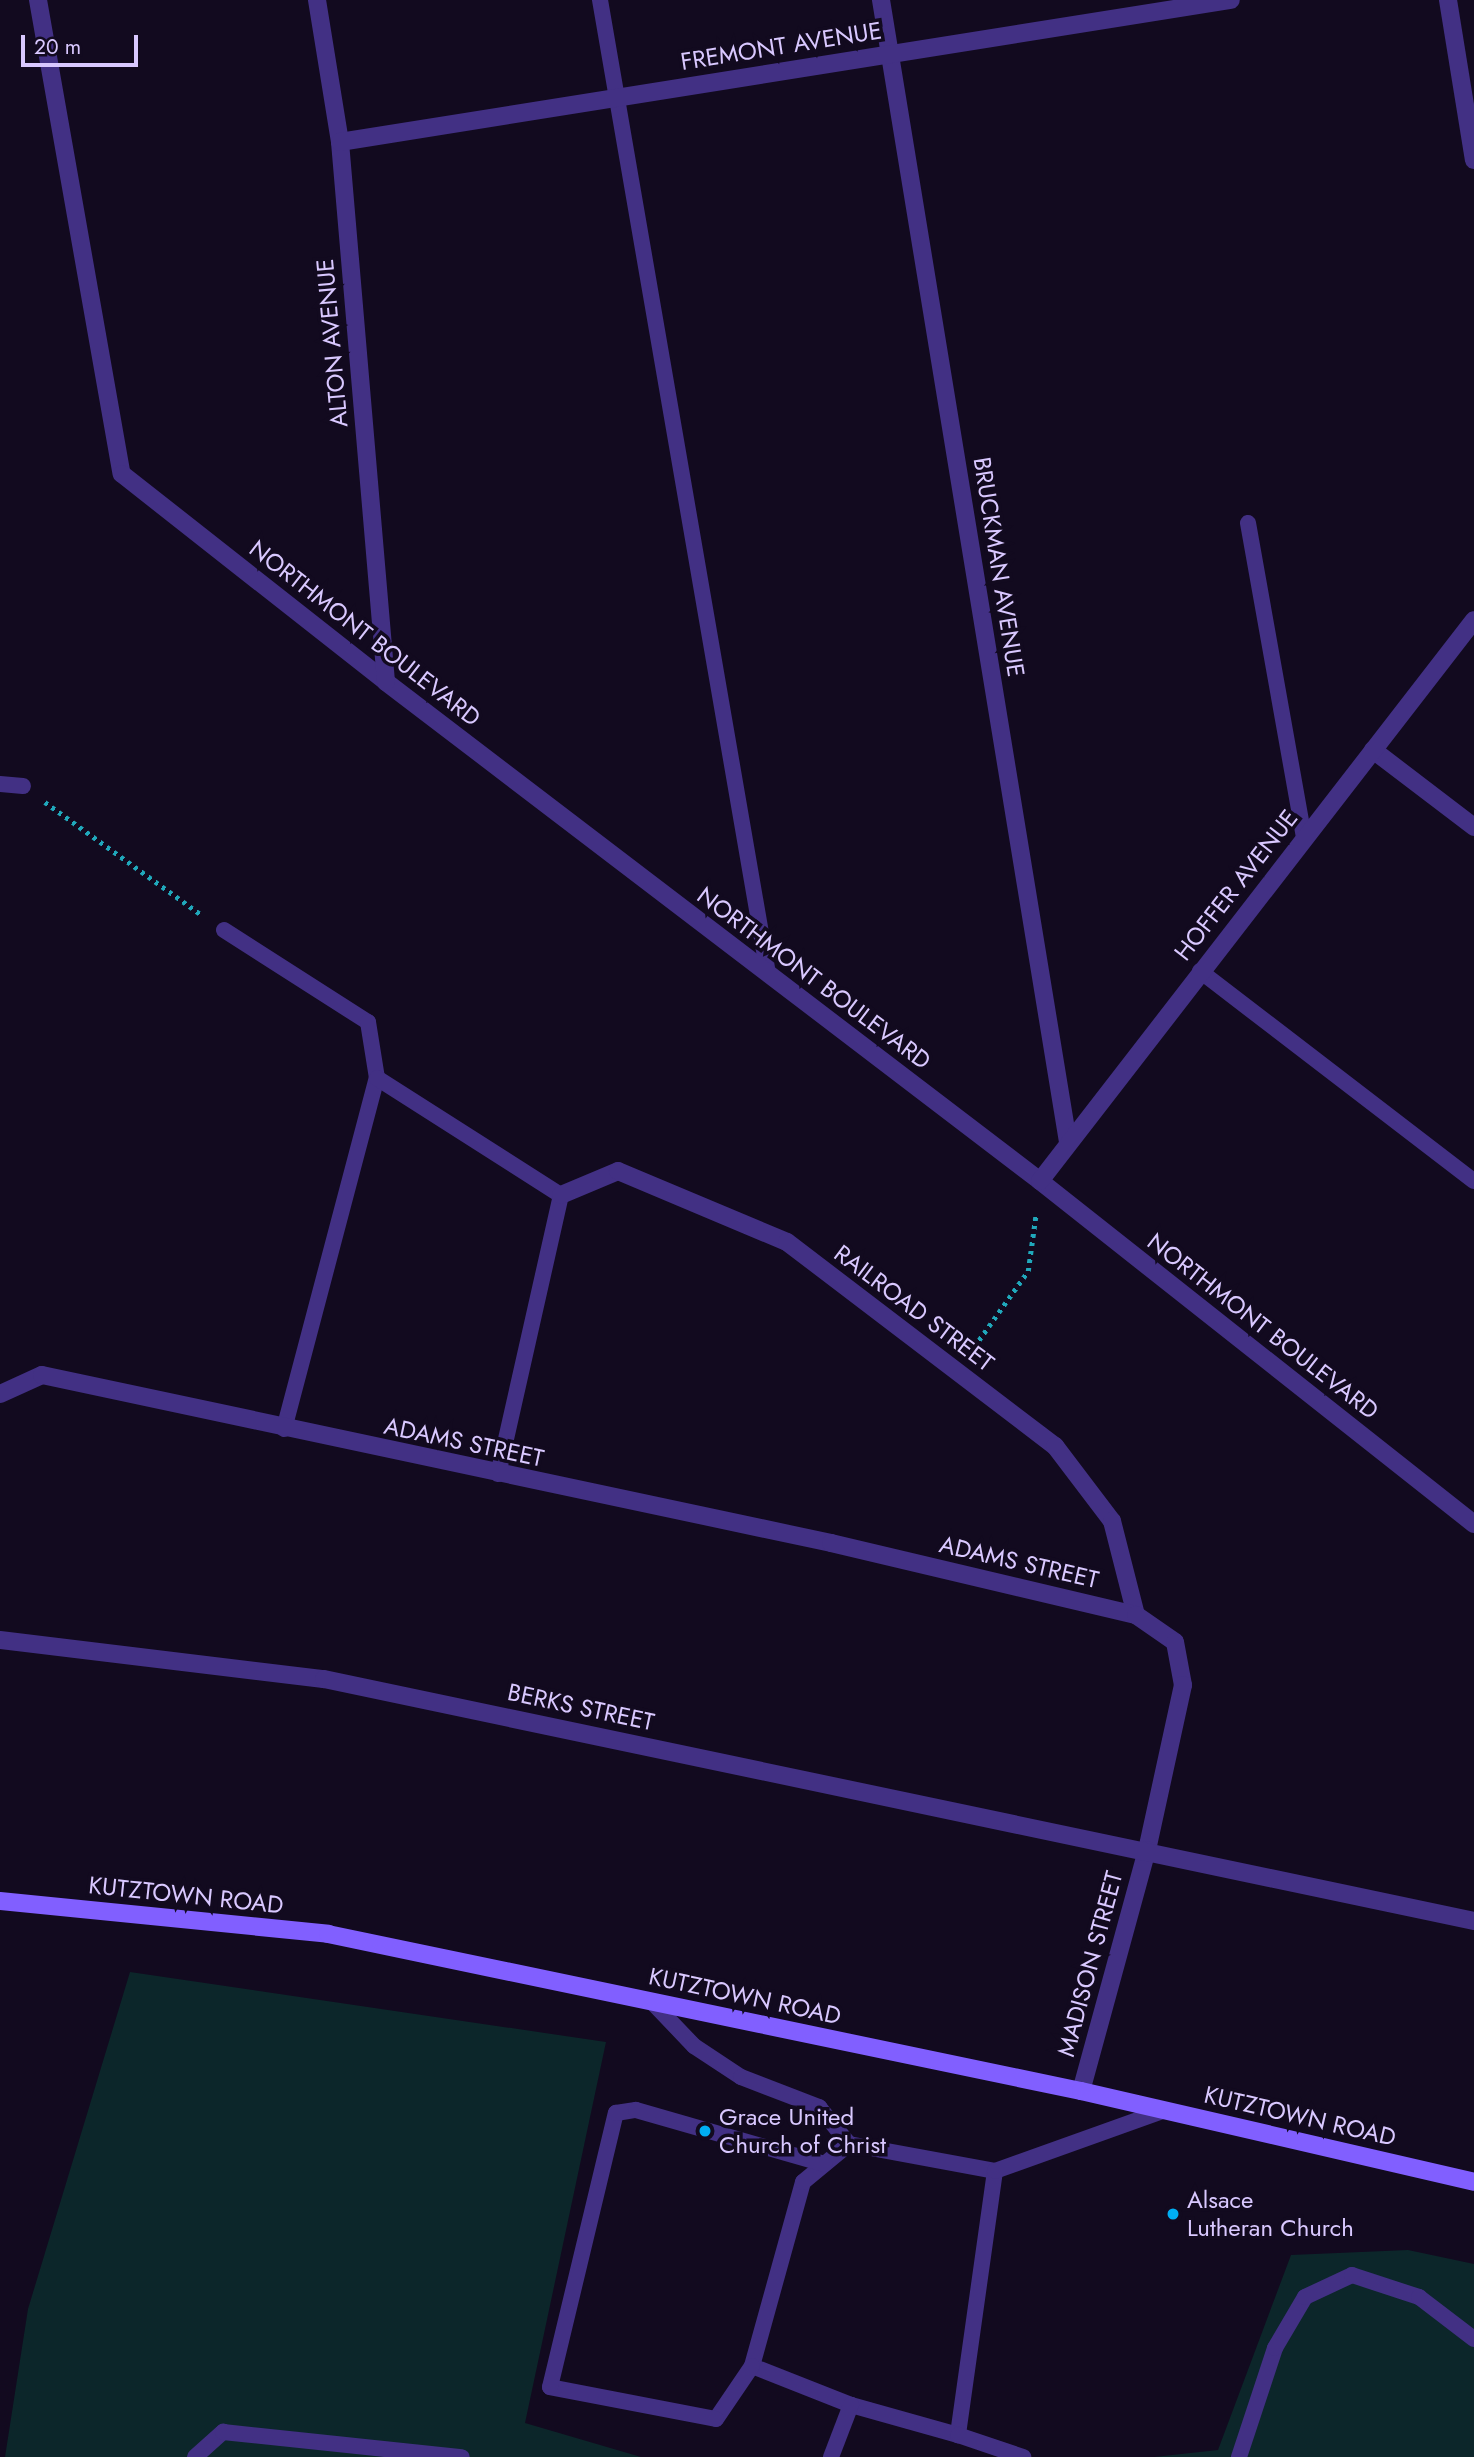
<!DOCTYPE html>
<html>
<head>
<meta charset="utf-8">
<style>
  body { margin:0 }
  #map { position:relative; width:1474px; height:2457px; overflow:hidden; background:#120a1f; font-family:Jost,sans-serif }
  div>[style] { position:absolute }
  .green>* { inset:0; background:#0c262a }
  .path>* { height:4.5px; margin-top:-2.25px; transform-origin:0; background:repeating-linear-gradient(90deg,#20a8bb 0 3.5px,transparent 0 8.5px) }
  .service>* { height:16px; margin:-8px; padding:0 8px; transform-origin:8px; border-radius:8px; background:#423084 }
  .minor>* { height:18px; margin:-9px; padding:0 9px; transform-origin:9px; border-radius:9px; background:#423084 }
  .secondary>* { height:18px; margin:-9px; padding:0 9px; transform-origin:9px; border-radius:9px; background:#815fff }
  .dots>* { width:19px; height:19px; translate:-50% -50%; box-sizing:border-box; border:4px solid #120a1f; border-radius:50% }
  span { translate:-50% -50%; white-space:nowrap; text-align:center; line-height:1.15; -webkit-text-stroke:7px #120a1f; paint-order:stroke }
  .street-label { font-size:24px; color:#d9c8ff }
  .poi-label { font-size:24px; color:#d9c8ff }
  .left { translate:0 -50%; text-align:left }
  .scale { position:absolute; left:21px; top:35px; width:117px; height:32px; box-sizing:border-box; border:4px solid #d9c8ff; border-top:0; padding-left:9px; font-size:21px; line-height:24px; white-space:nowrap; color:#d9c8ff; -webkit-text-stroke:5px #120a1f; paint-order:stroke }
</style>
</head>
<body>
<div id="map">
  <div class="green">
    <i style="clip-path:polygon(130px 1972px,606px 2042px,525px 2423px,641px 2457px,5px 2457px,28px 2309px)"></i>
    <i style="clip-path:polygon(1408px 2250px,1474px 2264px,1474px 2457px,1154px 2457px,1218px 2450px,1291px 2255px)"></i>
  </div>
  <div class="path">
    <i style="left:45px;top:802px;width:195px;rotate:35.8deg"></i>
    <i style="left:974px;top:1347px;width:93px;rotate:-54.6deg"></i>
    <i style="left:1028px;top:1271px;width:59px;rotate:-82.1deg"></i>
  </div>
  <div class="service">
    <i style="left:600px;top:0;width:988px;rotate:80.21deg"></i>
    <i style="left:1248px;top:523px;width:319px;rotate:79.9deg"></i>
    <i style="left:0;top:784px;width:23px;rotate:5deg"></i>
    <i style="left:224px;top:930px;width:171px;rotate:32.6deg"></i>
    <i style="left:368px;top:1022px;width:57px;rotate:80.9deg"></i>
    <i style="left:1200px;top:971px;width:345px;rotate:37.5deg"></i>
    <i style="left:284px;top:1429px;width:363px;rotate:-75.2deg"></i>
    <i style="left:377px;top:1078px;width:218px;rotate:32.5deg"></i>
    <i style="left:561px;top:1195px;width:286px;rotate:102.7deg"></i>
    <i style="left:652px;top:2002px;width:61px;rotate:46.3deg"></i>
    <i style="left:694px;top:2046px;width:56px;rotate:33.4deg"></i>
    <i style="left:741px;top:2077px;width:84px;rotate:21deg"></i>
    <i style="left:819px;top:2107px;width:48px;rotate:51deg"></i>
    <i style="left:849px;top:2144px;width:148px;rotate:10.5deg"></i>
    <i style="left:995px;top:2171px;width:267px;rotate:98deg"></i>
    <i style="left:958px;top:2435px;width:111px;rotate:-164.3deg"></i>
    <i style="left:851px;top:2405px;width:106px;rotate:-158.5deg"></i>
    <i style="left:752px;top:2366px;width:191px;rotate:-74.5deg"></i>
    <i style="left:803px;top:2182px;width:60px;rotate:-39.6deg"></i>
    <i style="left:995px;top:2171px;width:181px;rotate:-19.7deg"></i>
    <i style="left:752px;top:2366px;width:64px;rotate:124.2deg"></i>
    <i style="left:716px;top:2419px;width:169px;rotate:-169.1deg"></i>
    <i style="left:550px;top:2387px;width:282px;rotate:-76.5deg"></i>
    <i style="left:616px;top:2113px;width:20px;rotate:-9deg"></i>
    <i style="left:636px;top:2110px;width:196px;rotate:16deg"></i>
    <i style="left:958px;top:2435px;width:69px;rotate:18.7deg"></i>
    <i style="left:195px;top:2457px;width:38px;rotate:-42deg"></i>
    <i style="left:223px;top:2432px;width:240px;rotate:6deg"></i>
    <i style="left:831px;top:2457px;width:56px;rotate:-69deg"></i>
    <i style="left:1239px;top:2457px;width:115px;rotate:-71.7deg"></i>
    <i style="left:1275px;top:2348px;width:59px;rotate:-59.5deg"></i>
    <i style="left:1305px;top:2297px;width:52px;rotate:-25.1deg"></i>
    <i style="left:1352px;top:2275px;width:71px;rotate:18.2deg"></i>
    <i style="left:1419px;top:2297px;width:69px;rotate:37.4deg"></i>
  </div>
  <div class="minor">
    <i style="left:38px;top:0;width:481px;rotate:80deg"></i>
    <i style="left:122px;top:474px;width:336px;rotate:38.2deg"></i>
    <i style="left:386px;top:682px;width:823px;rotate:37.34deg"></i>
    <i style="left:1040px;top:1181px;width:553px;rotate:38.32deg"></i>
    <i style="left:317px;top:0;width:144px;rotate:80.8deg"></i>
    <i style="left:340px;top:142px;width:542px;rotate:85.13deg"></i>
    <i style="left:881px;top:0;width:1157px;rotate:80.7deg"></i>
    <i style="left:1448px;top:0;width:162px;rotate:80.8deg"></i>
    <i style="left:340px;top:142px;width:902px;rotate:-9.06deg"></i>
    <i style="left:1373px;top:750px;width:127px;rotate:37.3deg"></i>
    <i style="left:1040px;top:1181px;width:709px;rotate:-52.27deg"></i>
    <i style="left:561px;top:1195px;width:62px;rotate:-22.8deg"></i>
    <i style="left:618px;top:1171px;width:183px;rotate:22.8deg"></i>
    <i style="left:787px;top:1242px;width:337px;rotate:37.3deg"></i>
    <i style="left:1055px;top:1446px;width:94px;rotate:52.8deg"></i>
    <i style="left:1112px;top:1521px;width:97px;rotate:75.7deg"></i>
    <i style="left:0;top:1394px;width:46px;rotate:-24.3deg"></i>
    <i style="left:42px;top:1375px;width:807px;rotate:12.02deg"></i>
    <i style="left:831px;top:1543px;width:313px;rotate:13.3deg"></i>
    <i style="left:1136px;top:1615px;width:47px;rotate:34.7deg"></i>
    <i style="left:1175px;top:1642px;width:44px;rotate:79.5deg"></i>
    <i style="left:1183px;top:1685px;width:169px;rotate:102.3deg"></i>
    <i style="left:1147px;top:1850px;width:250px;rotate:105.3deg"></i>
    <i style="left:0;top:1640px;width:326px;rotate:6.9deg"></i>
    <i style="left:324px;top:1679px;width:1175px;rotate:11.88deg"></i>
  </div>
  <div class="secondary">
    <i style="left:0;top:1901px;width:330px;rotate:5.7deg"></i>
    <i style="left:328px;top:1934px;width:769px;rotate:11.78deg"></i>
    <i style="left:1081px;top:2091px;width:403px;rotate:13deg"></i>
  </div>
  <div class="dots">
    <i style="left:705px;top:2131px;background:#00aef3"></i>
    <i style="left:1173px;top:2214px;background:#00aef3"></i>
  </div>
  <div class="street-label">
    <span style="left:781px;top:46px;rotate:-9deg">FREMONT AVENUE</span>
    <span style="left:332px;top:343px;rotate:-95deg">ALTON AVENUE</span>
    <span style="left:999px;top:567px;rotate:81deg">BRUCKMAN AVENUE</span>
    <span style="left:365px;top:633px;rotate:38deg">NORTHMONT BOULEVARD</span>
    <span style="left:1236px;top:885px;rotate:-52deg">HOFFER AVENUE</span>
    <span style="left:814px;top:978px;rotate:37deg">NORTHMONT BOULEVARD</span>
    <span style="left:914px;top:1308px;rotate:37deg">RAILROAD STREET</span>
    <span style="left:1263px;top:1326px;rotate:38deg">NORTHMONT BOULEVARD</span>
    <span style="left:464px;top:1442px;rotate:12deg">ADAMS STREET</span>
    <span style="left:1019px;top:1562px;rotate:13deg">ADAMS STREET</span>
    <span style="left:581px;top:1707px;rotate:12deg">BERKS STREET</span>
    <span style="left:186px;top:1895px;rotate:6deg">KUTZTOWN ROAD</span>
    <span style="left:1090px;top:1964px;rotate:-75deg">MADISON STREET</span>
    <span style="left:745px;top:1996px;rotate:12deg">KUTZTOWN ROAD</span>
    <span style="left:1300px;top:2116px;rotate:13deg">KUTZTOWN ROAD</span>
  </div>
  <div class="poi-label">
    <span class="left" style="left:719px;top:2131px">Grace United<br>Church of Christ</span>
    <span class="left" style="left:1187px;top:2214px">Alsace<br>Lutheran Church</span>
  </div>
  <div class="scale">20 m</div>
</div>
</body>
</html>
